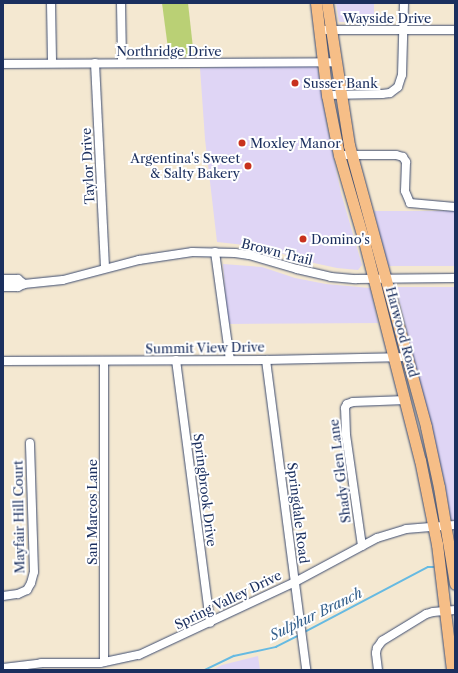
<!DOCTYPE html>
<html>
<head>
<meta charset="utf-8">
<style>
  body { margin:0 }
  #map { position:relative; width:458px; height:673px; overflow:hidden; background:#f4e8d1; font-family:"Libre Caslon Text",serif }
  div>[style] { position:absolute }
  .built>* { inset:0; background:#dfd5f5 }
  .green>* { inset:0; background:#bad075 }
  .stream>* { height:1.5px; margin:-0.75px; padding:0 0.75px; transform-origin:0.75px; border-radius:0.75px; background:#66bae2 }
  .roads { filter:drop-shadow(0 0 1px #3c4b6f) drop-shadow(0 0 1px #3c4b6f) }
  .minor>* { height:8px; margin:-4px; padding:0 4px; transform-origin:4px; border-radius:4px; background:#fff }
  .major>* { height:11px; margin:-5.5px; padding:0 5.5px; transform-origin:5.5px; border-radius:5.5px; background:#f6be87 }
  .dots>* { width:11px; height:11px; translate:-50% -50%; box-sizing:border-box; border:2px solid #fff; border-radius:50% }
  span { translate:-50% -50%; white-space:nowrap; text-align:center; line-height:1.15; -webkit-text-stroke:4px #fff; paint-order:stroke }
  .street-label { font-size:13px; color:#1b2f5e }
  .poi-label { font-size:13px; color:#1b2f5e }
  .left { translate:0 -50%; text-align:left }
  .right { translate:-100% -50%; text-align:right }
  .water-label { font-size:14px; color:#35608c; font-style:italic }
  .frame { position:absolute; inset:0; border:4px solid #1b2f5e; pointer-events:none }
</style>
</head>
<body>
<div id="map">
  <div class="built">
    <i style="clip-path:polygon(336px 3px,374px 3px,374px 22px,339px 22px)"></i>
    <i style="clip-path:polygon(317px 65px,327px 127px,341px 193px,362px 265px,358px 270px,337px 268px,300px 260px,264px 247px,217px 242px,205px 139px,200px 68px)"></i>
    <i style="clip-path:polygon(374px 211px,455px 211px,455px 266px,388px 266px)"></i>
    <i style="clip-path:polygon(223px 264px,262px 267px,295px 278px,326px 284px,370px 288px,378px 323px,228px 324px)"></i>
    <i style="clip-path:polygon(396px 287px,455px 287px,455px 520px,451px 520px,444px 480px)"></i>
    <i style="clip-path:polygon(258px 656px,260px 670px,213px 670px,222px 665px)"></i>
  </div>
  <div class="green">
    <i style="clip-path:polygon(162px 3px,188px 3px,194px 57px,169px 56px)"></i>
  </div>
  <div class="stream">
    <i style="left:303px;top:633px;width:141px;rotate:-27.8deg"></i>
    <i style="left:428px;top:567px;width:5px"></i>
    <i style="left:205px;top:670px;width:32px;rotate:-26deg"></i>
    <i style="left:234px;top:656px;width:43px;rotate:-12.1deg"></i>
    <i style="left:276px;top:647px;width:25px;rotate:-27deg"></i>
  </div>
  <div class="roads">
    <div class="minor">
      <i style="left:51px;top:3px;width:60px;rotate:89deg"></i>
      <i style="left:121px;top:3px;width:60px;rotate:89deg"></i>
      <i style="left:320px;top:30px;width:135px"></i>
      <i style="left:95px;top:63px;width:205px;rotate:87.2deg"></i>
      <i style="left:3px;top:64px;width:333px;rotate:-0.3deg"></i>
      <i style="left:327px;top:95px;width:55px;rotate:-1deg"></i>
      <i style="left:382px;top:94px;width:8px;rotate:-7deg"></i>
      <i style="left:390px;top:93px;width:10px;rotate:-37deg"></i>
      <i style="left:398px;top:87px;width:13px;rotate:-72deg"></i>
      <i style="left:402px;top:75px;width:72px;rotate:-88.4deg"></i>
      <i style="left:339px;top:155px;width:57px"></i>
      <i style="left:396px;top:155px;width:7px;rotate:16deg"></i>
      <i style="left:403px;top:157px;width:6px;rotate:59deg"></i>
      <i style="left:406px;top:162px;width:29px;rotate:92deg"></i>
      <i style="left:405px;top:191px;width:13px;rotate:67deg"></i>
      <i style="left:410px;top:203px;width:45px;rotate:5.1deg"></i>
      <i style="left:215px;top:252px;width:109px;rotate:82.1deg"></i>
      <i style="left:3px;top:279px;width:15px"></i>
      <i style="left:18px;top:279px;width:8px;rotate:40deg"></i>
      <i style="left:3px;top:287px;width:15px"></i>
      <i style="left:18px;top:287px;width:7px;rotate:-27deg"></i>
      <i style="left:24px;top:284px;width:39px;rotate:-6deg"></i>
      <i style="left:63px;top:280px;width:79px;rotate:-14.7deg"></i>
      <i style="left:139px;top:260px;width:54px;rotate:-8.6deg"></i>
      <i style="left:192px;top:252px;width:43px;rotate:1.3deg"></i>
      <i style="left:235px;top:253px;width:14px;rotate:8deg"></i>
      <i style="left:249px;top:255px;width:50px;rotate:16.3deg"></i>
      <i style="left:297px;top:269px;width:35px;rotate:13deg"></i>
      <i style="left:331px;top:277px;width:25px;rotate:5deg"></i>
      <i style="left:356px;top:279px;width:99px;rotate:-0.6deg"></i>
      <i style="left:176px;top:360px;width:265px;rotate:82.6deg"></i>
      <i style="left:266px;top:360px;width:313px;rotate:82.6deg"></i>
      <i style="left:3px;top:361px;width:263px;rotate:-0.2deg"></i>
      <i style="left:266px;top:360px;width:142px;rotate:-1.2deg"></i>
      <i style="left:362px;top:546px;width:112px;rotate:-98.2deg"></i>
      <i style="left:346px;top:435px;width:27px;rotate:-92deg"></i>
      <i style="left:345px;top:408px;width:4px;rotate:-63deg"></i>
      <i style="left:347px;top:404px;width:6px;rotate:-18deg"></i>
      <i style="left:353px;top:402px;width:53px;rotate:-2.2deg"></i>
      <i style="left:3px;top:596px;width:15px;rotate:-8deg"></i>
      <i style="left:18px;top:594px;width:10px;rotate:-24deg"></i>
      <i style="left:27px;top:590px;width:8px;rotate:-60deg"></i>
      <i style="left:31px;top:583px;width:11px;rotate:-75deg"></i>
      <i style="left:34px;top:572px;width:129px;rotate:-91.8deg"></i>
      <i style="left:104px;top:662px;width:301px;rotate:-90deg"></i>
      <i style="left:3px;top:668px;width:38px;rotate:-7deg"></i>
      <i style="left:41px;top:663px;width:59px"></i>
      <i style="left:100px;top:663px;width:40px;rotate:-12deg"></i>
      <i style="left:139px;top:655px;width:172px;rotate:-25.1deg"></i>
      <i style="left:295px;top:582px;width:93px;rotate:-28.2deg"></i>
      <i style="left:377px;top:538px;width:30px;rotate:-17deg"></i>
      <i style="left:406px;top:529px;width:49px;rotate:-4.7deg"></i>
      <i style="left:378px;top:670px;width:17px;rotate:-97deg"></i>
      <i style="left:376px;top:653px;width:5px;rotate:-79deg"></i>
      <i style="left:377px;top:648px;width:9px;rotate:-54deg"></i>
      <i style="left:382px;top:641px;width:52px;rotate:-31.5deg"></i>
      <i style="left:426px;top:614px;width:7px;rotate:-16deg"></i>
      <i style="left:433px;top:612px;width:22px;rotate:-5deg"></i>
    </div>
    <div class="major">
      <i style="left:316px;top:3px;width:93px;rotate:83.2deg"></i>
      <i style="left:327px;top:95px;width:61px;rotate:78.7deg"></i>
      <i style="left:339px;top:155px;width:90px;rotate:73.8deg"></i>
      <i style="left:364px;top:241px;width:226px;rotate:75.7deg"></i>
      <i style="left:420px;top:460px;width:86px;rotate:78.6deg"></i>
      <i style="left:437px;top:544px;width:127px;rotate:83.2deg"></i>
      <i style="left:327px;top:3px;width:144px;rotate:81.2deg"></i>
      <i style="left:349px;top:145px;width:292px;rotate:74.7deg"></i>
      <i style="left:426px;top:427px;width:61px;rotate:77.8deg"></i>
      <i style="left:439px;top:487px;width:98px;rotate:80.6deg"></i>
    </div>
  </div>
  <div class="dots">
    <i style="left:295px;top:83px;background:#c8321e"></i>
    <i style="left:242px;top:143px;background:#c8321e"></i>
    <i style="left:248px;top:166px;background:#c8321e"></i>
    <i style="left:303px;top:239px;background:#c8321e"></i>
  </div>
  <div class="street-label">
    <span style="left:387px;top:18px">Wayside Drive</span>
    <span style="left:169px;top:51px">Northridge Drive</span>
    <span style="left:88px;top:166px;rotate:-93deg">Taylor Drive</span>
    <span style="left:277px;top:252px;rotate:14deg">Brown Trail</span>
    <span style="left:402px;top:332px;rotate:75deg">Harwood Road</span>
    <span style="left:205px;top:348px;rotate:-1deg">Summit View Drive</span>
    <span style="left:340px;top:471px;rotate:-97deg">Shady Glen Lane</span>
    <span style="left:205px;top:490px;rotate:83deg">Springbrook Drive</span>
    <span style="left:92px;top:512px;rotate:-90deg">San Marcos Lane</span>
    <span style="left:298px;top:513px;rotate:83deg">Springdale Road</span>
    <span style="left:19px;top:517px;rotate:-91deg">Mayfair Hill Court</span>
    <span style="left:228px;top:600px;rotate:-26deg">Spring Valley Drive</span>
  </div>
  <div class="poi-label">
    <span class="left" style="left:303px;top:83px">Susser Bank</span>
    <span class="left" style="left:250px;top:143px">Moxley Manor</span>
    <span class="right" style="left:240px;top:166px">Argentina's Sweet<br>&amp; Salty Bakery</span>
    <span class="left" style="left:311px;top:239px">Domino's</span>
  </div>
  <div class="water-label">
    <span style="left:316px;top:614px;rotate:-26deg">Sulphur Branch</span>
  </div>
  <div class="frame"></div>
</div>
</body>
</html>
